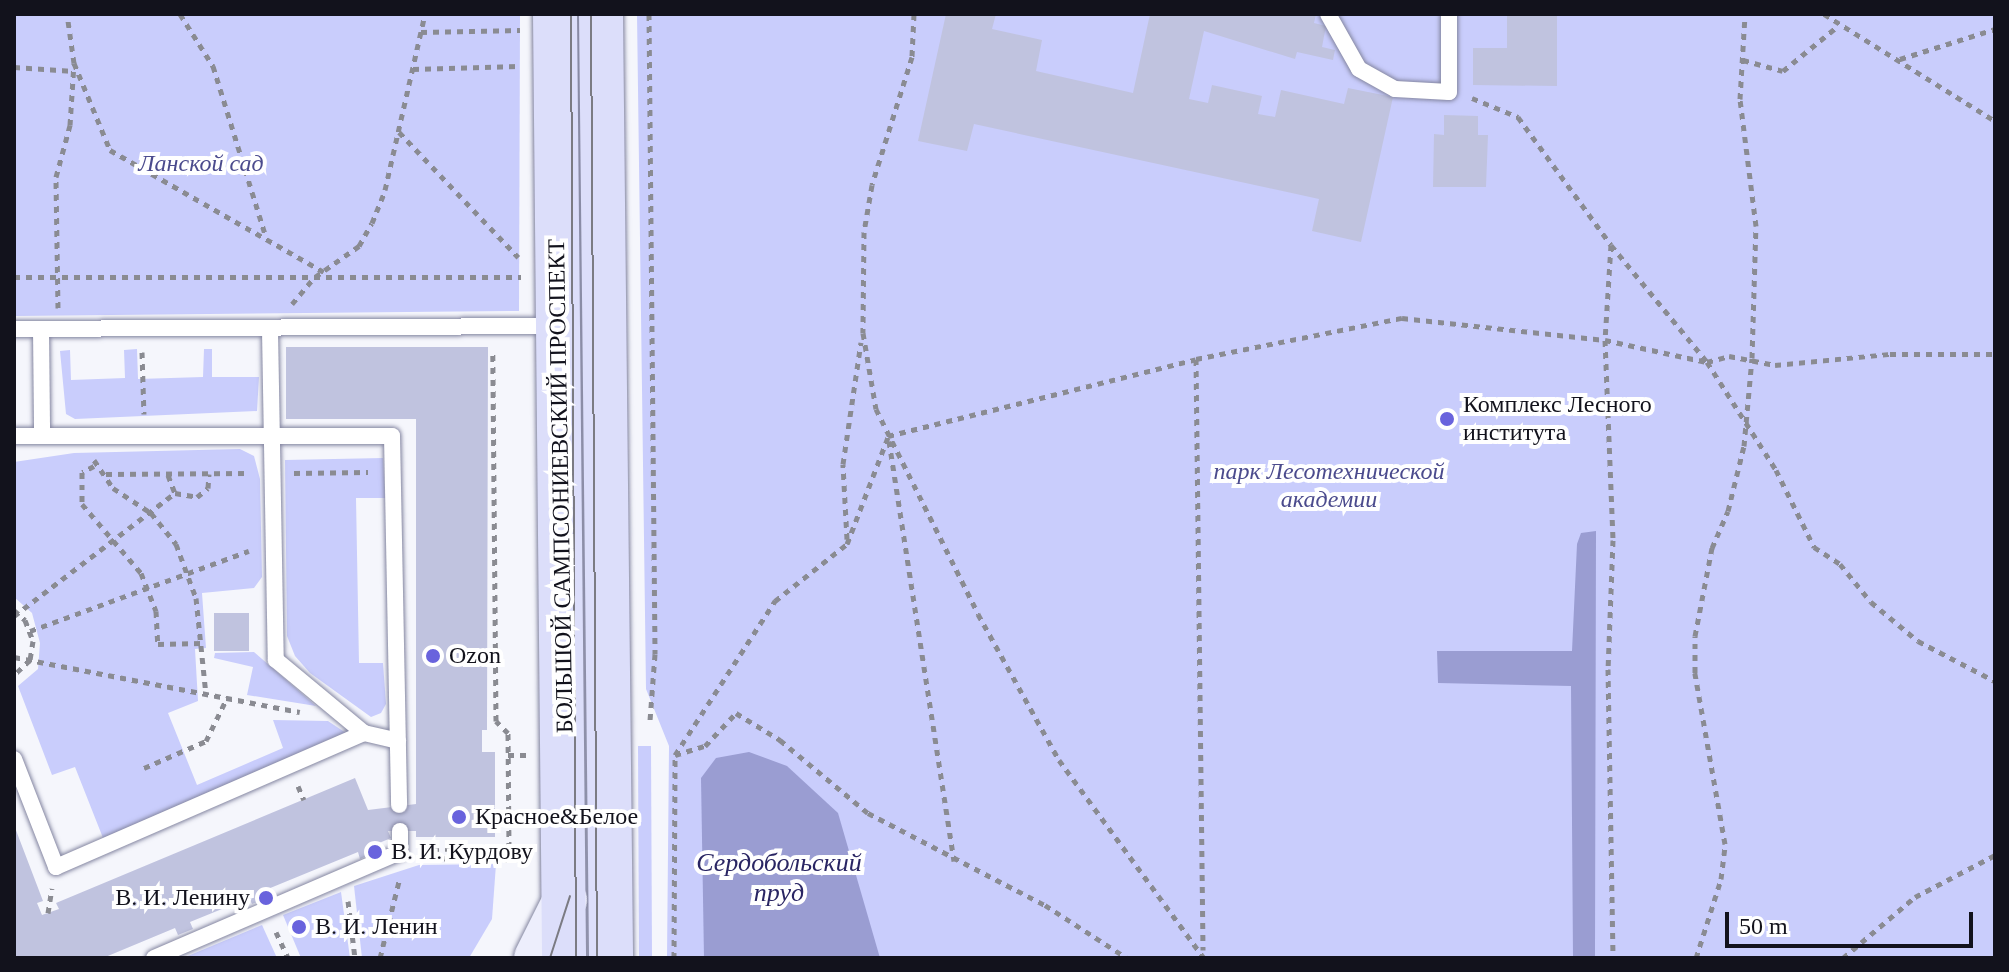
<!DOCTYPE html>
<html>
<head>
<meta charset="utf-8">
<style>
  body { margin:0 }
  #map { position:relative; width:2009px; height:972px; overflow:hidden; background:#f5f6fc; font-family:Georgia,serif }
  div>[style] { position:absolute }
  .green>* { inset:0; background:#c9cdfc }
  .water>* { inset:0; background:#9a9dd2 }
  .building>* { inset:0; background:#c0c3df }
  .path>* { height:5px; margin-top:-2.5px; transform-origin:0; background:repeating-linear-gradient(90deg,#8a8b92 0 6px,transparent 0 12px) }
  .roads { filter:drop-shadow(0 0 2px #8486a1) drop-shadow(0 0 2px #8486a1) }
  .lane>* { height:16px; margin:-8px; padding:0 8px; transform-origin:8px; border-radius:8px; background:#fff }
  .secondary>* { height:44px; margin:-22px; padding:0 22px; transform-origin:22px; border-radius:22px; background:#edeefc }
  .primary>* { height:44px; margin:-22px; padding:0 22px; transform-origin:22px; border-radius:22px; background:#dcdefa }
  .tram>* { height:2px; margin:-1px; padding:0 1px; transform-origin:1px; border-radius:1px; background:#7b7b83 }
  .dots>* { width:22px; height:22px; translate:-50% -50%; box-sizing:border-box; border:4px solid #fff; border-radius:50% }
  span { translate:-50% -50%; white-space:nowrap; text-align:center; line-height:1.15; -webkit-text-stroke:8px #fff; paint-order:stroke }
  .park-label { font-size:24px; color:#4b4b8d; font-style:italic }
  .poi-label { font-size:24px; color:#12121c }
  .left { translate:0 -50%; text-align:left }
  .right { translate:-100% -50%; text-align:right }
  .street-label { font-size:24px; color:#12121c }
  .water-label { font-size:26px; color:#292563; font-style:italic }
  .frame { position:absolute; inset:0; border:16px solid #12121c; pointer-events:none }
  .scale { position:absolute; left:1725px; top:912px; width:248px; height:36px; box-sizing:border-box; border:4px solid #12121c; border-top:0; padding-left:10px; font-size:24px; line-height:28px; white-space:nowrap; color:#12121c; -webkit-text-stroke:6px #fff; paint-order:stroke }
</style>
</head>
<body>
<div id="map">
  <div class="green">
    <i style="clip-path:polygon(14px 14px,520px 14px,519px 311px,14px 316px)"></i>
    <i style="clip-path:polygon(637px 14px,1995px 14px,1995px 958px,667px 958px,669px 746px,646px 689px)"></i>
    <i style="clip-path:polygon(137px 349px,138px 379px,203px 377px,204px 349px,212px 349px,212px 377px,259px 377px,257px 411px,75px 419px,66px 414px,60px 351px,70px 350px,71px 380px,125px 378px,124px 350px)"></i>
    <i style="clip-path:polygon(240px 449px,254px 456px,260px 479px,262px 577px,254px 588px,202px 593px,206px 648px,195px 649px,198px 701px,168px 713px,197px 785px,283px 748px,273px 720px,328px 721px,346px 733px,103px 838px,75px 767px,52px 775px,18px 686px,38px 669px,40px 643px,32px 613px,14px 597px,14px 462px,74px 453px)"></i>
    <i style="clip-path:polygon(383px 458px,385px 498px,356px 498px,359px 663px,383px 663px,386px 704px,381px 713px,371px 717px,310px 673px,295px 656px,287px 636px,285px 460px)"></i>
    <i style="clip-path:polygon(254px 652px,316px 706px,247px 695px,253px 667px,214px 658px,215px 653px)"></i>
    <i style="clip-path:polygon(638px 746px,651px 746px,652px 958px,639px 958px)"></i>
    <i style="clip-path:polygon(496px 864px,492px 919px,469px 958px,362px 958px,354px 886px,419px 865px)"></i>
    <i style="clip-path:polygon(341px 892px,350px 958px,301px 958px,283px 915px)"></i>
    <i style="clip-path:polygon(262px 925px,277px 958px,183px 958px)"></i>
  </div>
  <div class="water">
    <i style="clip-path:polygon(1596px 531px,1595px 958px,1573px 958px,1571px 686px,1438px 683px,1437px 651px,1572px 651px,1577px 544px,1581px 533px)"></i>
    <i style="clip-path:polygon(749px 752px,787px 766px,838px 813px,880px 958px,704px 958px,701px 778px,716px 758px)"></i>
  </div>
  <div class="building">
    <i style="clip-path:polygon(946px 14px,996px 14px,992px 29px,1042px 40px,1036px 71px,1133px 93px,1150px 14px,1316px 14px,1314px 23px,1326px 26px,1322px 47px,1335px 50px,1333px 60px,1297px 52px,1295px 59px,1204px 31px,1189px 99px,1208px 103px,1212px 85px,1262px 96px,1258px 114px,1275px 117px,1281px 90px,1344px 104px,1348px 88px,1393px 97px,1361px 242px,1312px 231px,1319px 199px,974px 124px,967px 151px,918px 141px)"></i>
    <i style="clip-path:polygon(1507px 14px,1557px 14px,1557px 86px,1473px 85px,1473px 48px,1507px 48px)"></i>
    <i style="clip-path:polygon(1444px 115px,1478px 116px,1478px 135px,1488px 135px,1486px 187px,1433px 187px,1434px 134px,1444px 135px)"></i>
    <i style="clip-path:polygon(286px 347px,488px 347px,487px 730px,482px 730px,482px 752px,495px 752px,495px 837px,416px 837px,416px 831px,388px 831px,391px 838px,372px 846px,375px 852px,360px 859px,358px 852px,263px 891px,266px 898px,252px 904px,249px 898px,190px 922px,193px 929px,178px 935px,175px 928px,103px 958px,14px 958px,14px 825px,43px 901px,37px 903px,42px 915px,59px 909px,56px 903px,355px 778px,368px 810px,416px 804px,416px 419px,286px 419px)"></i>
    <i style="clip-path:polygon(214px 613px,249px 613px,249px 651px,214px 651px)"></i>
  </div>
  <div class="path">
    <i style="left:180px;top:14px;width:62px;rotate:57.6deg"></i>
    <i style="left:213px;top:66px;width:179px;rotate:72.8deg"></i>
    <i style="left:649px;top:14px;width:640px;rotate:89.46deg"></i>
    <i style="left:655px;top:654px;width:67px;rotate:94.3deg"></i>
    <i style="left:914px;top:14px;width:43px;rotate:92.7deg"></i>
    <i style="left:912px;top:57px;width:134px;rotate:107.4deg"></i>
    <i style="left:872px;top:185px;width:48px;rotate:99.7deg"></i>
    <i style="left:864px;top:232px;width:101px;rotate:90.6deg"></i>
    <i style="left:863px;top:333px;width:77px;rotate:80.3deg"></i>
    <i style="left:876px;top:409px;width:229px;rotate:63.5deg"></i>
    <i style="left:978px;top:614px;width:167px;rotate:61deg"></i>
    <i style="left:1059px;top:760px;width:245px;rotate:53.8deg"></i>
    <i style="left:1824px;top:14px;width:202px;rotate:32deg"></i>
    <i style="left:421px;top:32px;width:99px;rotate:-1.2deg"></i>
    <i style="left:1900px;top:59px;width:100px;rotate:-17.5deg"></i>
    <i style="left:1743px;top:60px;width:41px;rotate:15.4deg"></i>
    <i style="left:1783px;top:71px;width:71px;rotate:-39.3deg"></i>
    <i style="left:74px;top:63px;width:94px;rotate:67.5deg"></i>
    <i style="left:110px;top:150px;width:246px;rotate:29.7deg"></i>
    <i style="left:14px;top:67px;width:60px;rotate:3.8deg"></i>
    <i style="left:413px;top:69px;width:107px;rotate:-1.6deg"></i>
    <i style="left:1472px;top:98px;width:50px;rotate:22.4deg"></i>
    <i style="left:1518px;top:117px;width:158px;rotate:54deg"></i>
    <i style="left:1611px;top:245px;width:151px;rotate:50.6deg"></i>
    <i style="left:1707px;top:362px;width:128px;rotate:57.4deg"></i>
    <i style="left:1776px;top:470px;width:86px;rotate:63.7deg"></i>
    <i style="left:1814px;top:547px;width:31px;rotate:33deg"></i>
    <i style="left:1840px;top:564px;width:49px;rotate:50.8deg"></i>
    <i style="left:1871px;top:602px;width:61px;rotate:39.7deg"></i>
    <i style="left:1918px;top:641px;width:87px;rotate:27.5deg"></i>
    <i style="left:399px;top:132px;width:173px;rotate:46.4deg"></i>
    <i style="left:1611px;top:245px;width:95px;rotate:93.6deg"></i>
    <i style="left:1605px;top:340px;width:200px;rotate:87.7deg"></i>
    <i style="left:1613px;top:540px;width:129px;rotate:92.2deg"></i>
    <i style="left:1608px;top:669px;width:289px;rotate:89deg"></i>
    <i style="left:14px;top:277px;width:507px"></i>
    <i style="left:292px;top:304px;width:35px;rotate:-50deg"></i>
    <i style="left:315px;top:277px;width:54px;rotate:-35.2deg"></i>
    <i style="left:359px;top:246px;width:26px;rotate:-61deg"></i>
    <i style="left:372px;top:223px;width:35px;rotate:-68deg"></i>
    <i style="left:385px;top:190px;width:180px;rotate:-77.2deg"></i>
    <i style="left:58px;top:308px;width:131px;rotate:-90.9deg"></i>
    <i style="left:56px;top:177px;width:54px;rotate:-74.9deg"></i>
    <i style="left:70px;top:125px;width:62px;rotate:-86.3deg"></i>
    <i style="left:74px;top:63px;width:49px;rotate:-98.1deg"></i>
    <i style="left:142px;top:352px;width:62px;rotate:88.2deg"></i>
    <i style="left:1196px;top:359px;width:591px;rotate:89.32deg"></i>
    <i style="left:888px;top:436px;width:317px;rotate:-14deg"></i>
    <i style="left:1196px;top:359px;width:210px;rotate:-11.3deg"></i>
    <i style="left:1402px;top:318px;width:204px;rotate:6.2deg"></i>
    <i style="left:1605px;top:340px;width:104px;rotate:12.2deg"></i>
    <i style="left:1707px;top:362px;width:23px;rotate:-15deg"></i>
    <i style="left:1729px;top:356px;width:47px;rotate:11.1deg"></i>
    <i style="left:1775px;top:365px;width:116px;rotate:-5.5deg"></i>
    <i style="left:1890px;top:354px;width:105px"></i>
    <i style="left:889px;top:441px;width:425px;rotate:81.2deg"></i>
    <i style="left:94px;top:460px;width:34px;rotate:56deg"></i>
    <i style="left:113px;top:488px;width:45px;rotate:33.3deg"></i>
    <i style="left:151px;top:513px;width:40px;rotate:51deg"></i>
    <i style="left:176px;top:544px;width:58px;rotate:69.7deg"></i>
    <i style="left:196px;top:598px;width:97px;rotate:84.1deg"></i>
    <i style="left:94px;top:466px;width:13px;rotate:153deg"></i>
    <i style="left:82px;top:472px;width:32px;rotate:90deg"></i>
    <i style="left:82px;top:504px;width:91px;rotate:49.5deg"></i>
    <i style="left:141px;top:573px;width:41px;rotate:68.5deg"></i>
    <i style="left:156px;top:611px;width:33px;rotate:87deg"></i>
    <i style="left:158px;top:644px;width:44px;rotate:-1.3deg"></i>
    <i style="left:294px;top:473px;width:74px;rotate:-0.8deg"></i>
    <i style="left:106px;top:474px;width:142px;rotate:-0.4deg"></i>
    <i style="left:168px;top:475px;width:19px;rotate:69deg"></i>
    <i style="left:175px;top:493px;width:22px;rotate:10deg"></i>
    <i style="left:197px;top:497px;width:14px;rotate:-39deg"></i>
    <i style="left:208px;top:488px;width:14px;rotate:-86deg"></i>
    <i style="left:847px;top:539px;width:75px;rotate:-93.1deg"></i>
    <i style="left:843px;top:464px;width:123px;rotate:-81.6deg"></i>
    <i style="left:14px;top:610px;width:15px;rotate:42deg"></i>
    <i style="left:25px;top:620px;width:22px;rotate:69deg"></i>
    <i style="left:33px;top:641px;width:19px;rotate:99deg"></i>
    <i style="left:30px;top:660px;width:22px;rotate:137deg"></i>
    <i style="left:14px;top:616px;width:203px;rotate:-37.4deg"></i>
    <i style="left:30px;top:631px;width:233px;rotate:-20.1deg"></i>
    <i style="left:14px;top:657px;width:291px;rotate:10.9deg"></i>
    <i style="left:508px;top:755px;width:19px"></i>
    <i style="left:675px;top:755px;width:31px;rotate:-17deg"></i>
    <i style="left:705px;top:746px;width:45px;rotate:-46.8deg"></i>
    <i style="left:736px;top:713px;width:52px;rotate:31.5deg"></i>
    <i style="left:780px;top:740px;width:114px;rotate:39.7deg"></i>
    <i style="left:868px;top:813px;width:199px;rotate:27.5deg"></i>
    <i style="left:1045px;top:905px;width:98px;rotate:32.9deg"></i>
    <i style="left:144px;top:768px;width:68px;rotate:-23.5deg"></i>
    <i style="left:206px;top:741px;width:48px;rotate:-64deg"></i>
    <i style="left:298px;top:786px;width:15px;rotate:67deg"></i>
    <i style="left:421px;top:849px;width:88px;rotate:-0.7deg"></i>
    <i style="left:509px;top:848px;width:115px;rotate:-90.5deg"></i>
    <i style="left:508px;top:733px;width:17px;rotate:-135deg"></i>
    <i style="left:496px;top:721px;width:371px;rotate:-90.5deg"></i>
    <i style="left:420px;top:858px;width:106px;rotate:1.1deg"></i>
    <i style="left:348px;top:901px;width:57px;rotate:83deg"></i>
    <i style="left:48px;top:913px;width:25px;rotate:-81deg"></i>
    <i style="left:276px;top:932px;width:29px;rotate:65deg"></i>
    <i style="left:380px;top:958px;width:83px;rotate:-76.1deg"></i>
    <i style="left:674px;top:958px;width:203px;rotate:-89.7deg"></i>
    <i style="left:675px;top:755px;width:184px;rotate:-57deg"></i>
    <i style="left:775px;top:601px;width:92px;rotate:-38.4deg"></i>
    <i style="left:847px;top:544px;width:115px;rotate:-69deg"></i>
    <i style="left:1696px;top:958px;width:83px;rotate:-72.4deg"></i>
    <i style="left:1721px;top:879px;width:35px;rotate:-83deg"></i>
    <i style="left:1725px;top:844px;width:174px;rotate:-100deg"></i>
    <i style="left:1695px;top:673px;width:37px;rotate:-90deg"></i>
    <i style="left:1695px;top:636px;width:90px;rotate:-79.1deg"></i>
    <i style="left:1712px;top:548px;width:40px;rotate:-66.6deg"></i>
    <i style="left:1728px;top:511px;width:67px;rotate:-76.2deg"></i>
    <i style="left:1744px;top:446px;width:88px;rotate:-84.8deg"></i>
    <i style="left:1752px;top:358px;width:132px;rotate:-88.3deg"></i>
    <i style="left:1756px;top:226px;width:128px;rotate:-97.2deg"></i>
    <i style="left:1740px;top:99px;width:85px;rotate:-86.6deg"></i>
    <i style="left:1843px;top:958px;width:94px;rotate:-40.3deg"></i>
    <i style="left:1915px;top:897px;width:90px;rotate:-27.7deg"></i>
  </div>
  <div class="roads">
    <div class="lane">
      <i style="left:1328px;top:14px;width:63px;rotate:60.6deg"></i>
      <i style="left:1359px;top:69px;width:41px;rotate:29.1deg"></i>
      <i style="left:1395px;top:89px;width:54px;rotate:3.2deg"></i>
      <i style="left:1449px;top:92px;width:78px;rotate:-90deg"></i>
      <i style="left:14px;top:329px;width:542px;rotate:-0.32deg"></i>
      <i style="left:41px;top:329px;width:104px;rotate:89.4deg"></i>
      <i style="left:270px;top:330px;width:330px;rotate:89deg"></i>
      <i style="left:276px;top:660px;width:114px;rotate:39.7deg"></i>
      <i style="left:14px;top:436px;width:378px"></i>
      <i style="left:392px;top:436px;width:369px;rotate:88.9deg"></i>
      <i style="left:14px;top:759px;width:116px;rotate:68.7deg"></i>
      <i style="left:56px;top:867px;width:336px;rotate:-23.5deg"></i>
      <i style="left:364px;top:733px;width:35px;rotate:13deg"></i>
      <i style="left:154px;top:958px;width:268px;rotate:-23.3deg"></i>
      <i style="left:400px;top:852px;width:21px;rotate:-90deg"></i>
    </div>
    <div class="secondary">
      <i style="left:536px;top:958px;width:65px;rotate:-63.4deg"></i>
    </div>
    <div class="primary">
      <i style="left:555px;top:14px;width:944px;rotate:89.45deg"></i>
      <i style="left:601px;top:14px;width:944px;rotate:89.39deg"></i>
    </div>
  </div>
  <div class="tram">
    <i style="left:571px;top:14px;width:944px;rotate:89.7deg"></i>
    <i style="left:591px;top:14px;width:944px;rotate:89.64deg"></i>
    <i style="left:550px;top:958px;width:65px;rotate:-72.1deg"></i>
  </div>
  <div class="dots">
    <i style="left:1447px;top:419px;background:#6963dd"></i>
    <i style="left:433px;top:656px;background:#6963dd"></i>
    <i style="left:459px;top:817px;background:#6963dd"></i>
    <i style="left:375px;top:852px;background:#6963dd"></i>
    <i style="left:266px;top:898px;background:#6963dd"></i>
    <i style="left:299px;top:927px;background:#6963dd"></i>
  </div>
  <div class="park-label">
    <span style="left:201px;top:164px">Ланской сад</span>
    <span style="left:1329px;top:486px">парк Лесотехнической<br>академии</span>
  </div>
  <div class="poi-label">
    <span class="left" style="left:1463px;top:419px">Комплекс Лесного<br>института</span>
    <span class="left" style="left:449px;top:656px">Ozon</span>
    <span class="left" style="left:475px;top:817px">Красное&amp;Белое</span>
    <span class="left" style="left:391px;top:852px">В. И. Курдову</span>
    <span class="right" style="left:250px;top:898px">В. И. Ленину</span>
    <span class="left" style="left:315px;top:927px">В. И. Ленин</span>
  </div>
  <div class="street-label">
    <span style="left:561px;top:486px;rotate:-91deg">БОЛЬШОЙ САМПСОНИЕВСКИЙ ПРОСПЕКТ</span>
  </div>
  <div class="water-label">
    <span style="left:779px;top:878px">Сердобольский<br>пруд</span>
  </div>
  <div class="frame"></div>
  <div class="scale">50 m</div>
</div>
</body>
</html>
